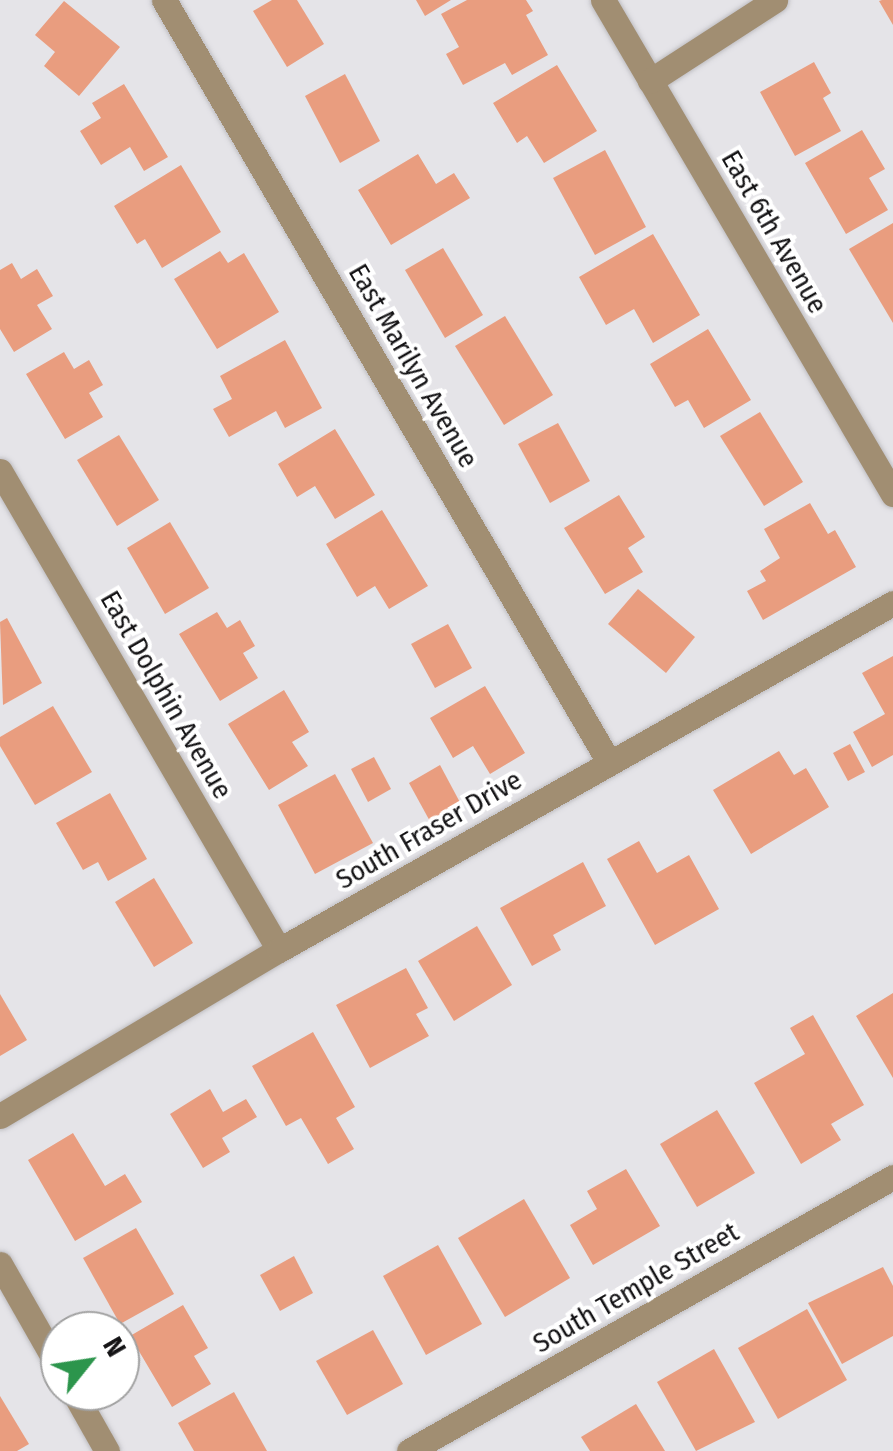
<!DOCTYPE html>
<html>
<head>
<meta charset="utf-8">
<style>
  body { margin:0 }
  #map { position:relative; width:893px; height:1451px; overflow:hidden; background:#e5e4e8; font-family:"Fira Sans Condensed",sans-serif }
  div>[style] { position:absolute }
  .building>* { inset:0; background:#e99d7f }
  .roads { filter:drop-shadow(0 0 2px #bfbec2) drop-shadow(0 0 2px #bfbec2) }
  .minor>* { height:25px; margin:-12.5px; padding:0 12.5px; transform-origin:12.5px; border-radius:12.5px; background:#a18e72 }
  span { translate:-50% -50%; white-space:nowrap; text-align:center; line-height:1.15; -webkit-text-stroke:8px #fff; paint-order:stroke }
  .street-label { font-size:28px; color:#141315 }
  .north { position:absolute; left:40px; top:1311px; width:100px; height:100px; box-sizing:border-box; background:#fff; border:2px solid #a1a1a1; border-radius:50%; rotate:60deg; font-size:28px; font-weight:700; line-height:40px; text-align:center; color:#141315 }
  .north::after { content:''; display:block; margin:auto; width:35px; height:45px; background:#2c954c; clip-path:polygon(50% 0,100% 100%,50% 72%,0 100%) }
</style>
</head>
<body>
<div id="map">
  <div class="building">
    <i style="clip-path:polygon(272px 0,297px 0,324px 44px,287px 67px,253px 11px)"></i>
    <i style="clip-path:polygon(416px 0,451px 0,425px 16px)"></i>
    <i style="clip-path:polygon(467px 0,526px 0,533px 11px,526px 15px,548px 55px,512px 75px,505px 63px,463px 85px,446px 54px,459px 47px,441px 14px)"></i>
    <i style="clip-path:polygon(882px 0,893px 0,893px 25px,879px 1px)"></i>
    <i style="clip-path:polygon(64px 1px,120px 47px,79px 96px,44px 66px,55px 52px,35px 35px)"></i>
    <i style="clip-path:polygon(814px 62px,831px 93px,823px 98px,841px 131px,795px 156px,760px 92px)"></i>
    <i style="clip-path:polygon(557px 65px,597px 131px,544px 163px,527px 136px,517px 143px,493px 103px)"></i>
    <i style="clip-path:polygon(345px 74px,380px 141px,340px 163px,305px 96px)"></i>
    <i style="clip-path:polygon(124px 84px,168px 157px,144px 171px,130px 147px,101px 165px,80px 131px,101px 118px,92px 103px)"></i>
    <i style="clip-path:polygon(862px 130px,885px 169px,869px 178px,888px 210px,846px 234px,805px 163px)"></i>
    <i style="clip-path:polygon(605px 150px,646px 227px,595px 255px,553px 178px)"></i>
    <i style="clip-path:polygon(418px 154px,436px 184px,454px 173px,470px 198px,391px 245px,358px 190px)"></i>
    <i style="clip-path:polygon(181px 165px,221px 232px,162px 268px,145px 239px,137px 244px,114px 206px)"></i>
    <i style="clip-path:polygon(893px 223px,893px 323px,849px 249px)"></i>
    <i style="clip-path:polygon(653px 234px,700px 315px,653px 343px,634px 309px,606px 325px,579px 277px)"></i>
    <i style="clip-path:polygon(443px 248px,483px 315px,445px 338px,405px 270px)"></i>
    <i style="clip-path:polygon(220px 251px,228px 263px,244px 253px,279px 312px,217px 349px,174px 279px)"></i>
    <i style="clip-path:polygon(12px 263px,21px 279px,37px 269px,53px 296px,37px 305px,52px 329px,14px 352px,0 329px,0 270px)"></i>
    <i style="clip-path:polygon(505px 316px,553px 395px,504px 425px,455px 346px)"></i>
    <i style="clip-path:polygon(708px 329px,751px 400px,704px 428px,688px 400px,675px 407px,650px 364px)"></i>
    <i style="clip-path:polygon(285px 340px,322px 408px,285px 428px,276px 411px,229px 437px,213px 409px,232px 399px,220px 376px)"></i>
    <i style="clip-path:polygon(64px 352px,74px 369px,89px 360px,103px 385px,89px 393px,103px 417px,65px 439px,26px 374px)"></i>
    <i style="clip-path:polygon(760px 412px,803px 482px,764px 506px,720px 436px)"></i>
    <i style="clip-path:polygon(558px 423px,590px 481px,550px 503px,518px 444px)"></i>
    <i style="clip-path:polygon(335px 429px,375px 495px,335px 519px,315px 486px,297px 497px,278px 464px)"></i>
    <i style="clip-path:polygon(119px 435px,159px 500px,117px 526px,77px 460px)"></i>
    <i style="clip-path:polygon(619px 495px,645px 537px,628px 548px,643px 572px,605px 594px,564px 528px)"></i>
    <i style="clip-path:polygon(810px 503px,828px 534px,835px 530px,856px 567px,763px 620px,747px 591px,766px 581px,760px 571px,780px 558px,764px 529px)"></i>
    <i style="clip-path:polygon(382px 510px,428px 586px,389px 609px,375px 586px,357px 597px,326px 544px)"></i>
    <i style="clip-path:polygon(170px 522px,209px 588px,165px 614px,127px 548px)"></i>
    <i style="clip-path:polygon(638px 589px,695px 637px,666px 673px,608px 624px)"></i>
    <i style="clip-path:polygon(217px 612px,227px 628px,240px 620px,255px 646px,243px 653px,258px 678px,220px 701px,179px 634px)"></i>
    <i style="clip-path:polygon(7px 618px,42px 683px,3px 705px,0 622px)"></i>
    <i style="clip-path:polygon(448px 624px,472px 668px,435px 688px,411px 644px)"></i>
    <i style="clip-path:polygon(893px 656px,893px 755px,872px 767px,853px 732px,885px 714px,862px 673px)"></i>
    <i style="clip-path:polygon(485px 686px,525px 753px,490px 774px,473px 746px,453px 758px,430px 718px)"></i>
    <i style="clip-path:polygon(284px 690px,309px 732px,292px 742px,308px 766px,269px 790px,228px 724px)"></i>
    <i style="clip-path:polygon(53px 706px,92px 772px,35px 805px,0 746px,0 737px)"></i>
    <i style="clip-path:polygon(850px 744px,865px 772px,848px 781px,833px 753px)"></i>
    <i style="clip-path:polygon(779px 751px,794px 775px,806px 768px,829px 807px,751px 854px,713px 790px)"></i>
    <i style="clip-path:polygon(374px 757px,391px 789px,368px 802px,351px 769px)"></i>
    <i style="clip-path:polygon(440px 765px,463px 808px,432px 825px,409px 783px)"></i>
    <i style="clip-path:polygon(335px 774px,373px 843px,315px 874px,278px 805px)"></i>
    <i style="clip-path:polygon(110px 793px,147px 859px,108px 881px,98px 862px,83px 870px,56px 823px)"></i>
    <i style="clip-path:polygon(639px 841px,657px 873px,689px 855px,719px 909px,655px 945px,607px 859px)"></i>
    <i style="clip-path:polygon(583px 862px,606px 906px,553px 935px,561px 950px,532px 966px,500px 908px)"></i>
    <i style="clip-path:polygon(154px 878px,193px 943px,154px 967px,115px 902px)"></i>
    <i style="clip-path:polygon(477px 926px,512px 985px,454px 1021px,418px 961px)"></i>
    <i style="clip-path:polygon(406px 968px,428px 1008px,416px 1014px,429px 1036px,370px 1068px,336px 1005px)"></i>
    <i style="clip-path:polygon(893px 993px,893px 1078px,856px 1016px)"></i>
    <i style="clip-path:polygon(0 994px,27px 1040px,0 1056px)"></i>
    <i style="clip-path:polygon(813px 1015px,864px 1105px,831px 1124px,841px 1140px,801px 1164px,754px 1083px,805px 1054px,790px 1028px)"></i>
    <i style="clip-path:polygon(313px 1032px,355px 1107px,336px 1118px,354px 1149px,328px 1164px,301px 1118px,286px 1126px,252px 1066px)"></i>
    <i style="clip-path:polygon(210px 1089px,223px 1112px,246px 1099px,257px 1117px,222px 1138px,230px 1152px,203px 1168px,170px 1114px)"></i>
    <i style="clip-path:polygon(717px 1110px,755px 1173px,697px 1207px,660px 1144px)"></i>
    <i style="clip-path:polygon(73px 1133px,105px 1186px,125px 1174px,142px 1202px,75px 1241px,28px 1160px)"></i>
    <i style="clip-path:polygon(626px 1169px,660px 1226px,593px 1265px,570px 1225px,597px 1209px,587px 1191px)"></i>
    <i style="clip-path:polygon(524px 1199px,570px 1278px,505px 1317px,458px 1238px)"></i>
    <i style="clip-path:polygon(136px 1228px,174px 1294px,120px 1324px,83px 1258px)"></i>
    <i style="clip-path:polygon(438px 1245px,482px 1324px,426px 1355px,383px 1276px)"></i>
    <i style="clip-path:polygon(294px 1256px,313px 1293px,280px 1311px,260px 1275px)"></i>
    <i style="clip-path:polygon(883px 1267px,893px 1286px,893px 1336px,842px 1364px,808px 1303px)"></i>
    <i style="clip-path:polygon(183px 1305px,208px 1348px,194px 1356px,211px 1384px,172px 1407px,130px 1336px)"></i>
    <i style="clip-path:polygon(807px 1309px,847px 1380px,778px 1419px,738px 1348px)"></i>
    <i style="clip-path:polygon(373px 1330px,403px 1384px,347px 1415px,316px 1361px)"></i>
    <i style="clip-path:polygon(714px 1349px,755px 1422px,696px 1451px,657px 1382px)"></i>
    <i style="clip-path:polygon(234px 1392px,267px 1451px,194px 1451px,178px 1423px)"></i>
    <i style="clip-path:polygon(0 1396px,29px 1444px,17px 1451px,0 1451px)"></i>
    <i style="clip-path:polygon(636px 1404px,665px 1451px,590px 1451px,581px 1437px)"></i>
  </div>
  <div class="roads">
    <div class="minor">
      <i style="left:164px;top:0;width:882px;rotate:59.72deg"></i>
      <i style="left:603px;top:0;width:573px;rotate:59.59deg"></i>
      <i style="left:650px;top:81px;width:149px;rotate:-32.9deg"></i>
      <i style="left:0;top:471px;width:554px;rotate:59.78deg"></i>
      <i style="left:0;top:1116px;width:325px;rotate:-30.8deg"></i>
      <i style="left:279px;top:950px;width:705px;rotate:-29.47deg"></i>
      <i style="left:0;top:1264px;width:121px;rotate:60.3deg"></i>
      <i style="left:73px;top:1391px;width:69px;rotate:60.5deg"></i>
      <i style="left:409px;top:1451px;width:556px;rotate:-29.51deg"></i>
    </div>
  </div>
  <div class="street-label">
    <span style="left:774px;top:232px;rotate:60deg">East 6th Avenue</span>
    <span style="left:413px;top:366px;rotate:60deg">East Marilyn Avenue</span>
    <span style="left:166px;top:695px;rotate:60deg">East Dolphin Avenue</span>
    <span style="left:429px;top:830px;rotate:-30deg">South Fraser Drive</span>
    <span style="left:636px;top:1288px;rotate:-30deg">South Temple Street</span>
  </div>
  <div class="north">N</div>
</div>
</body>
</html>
